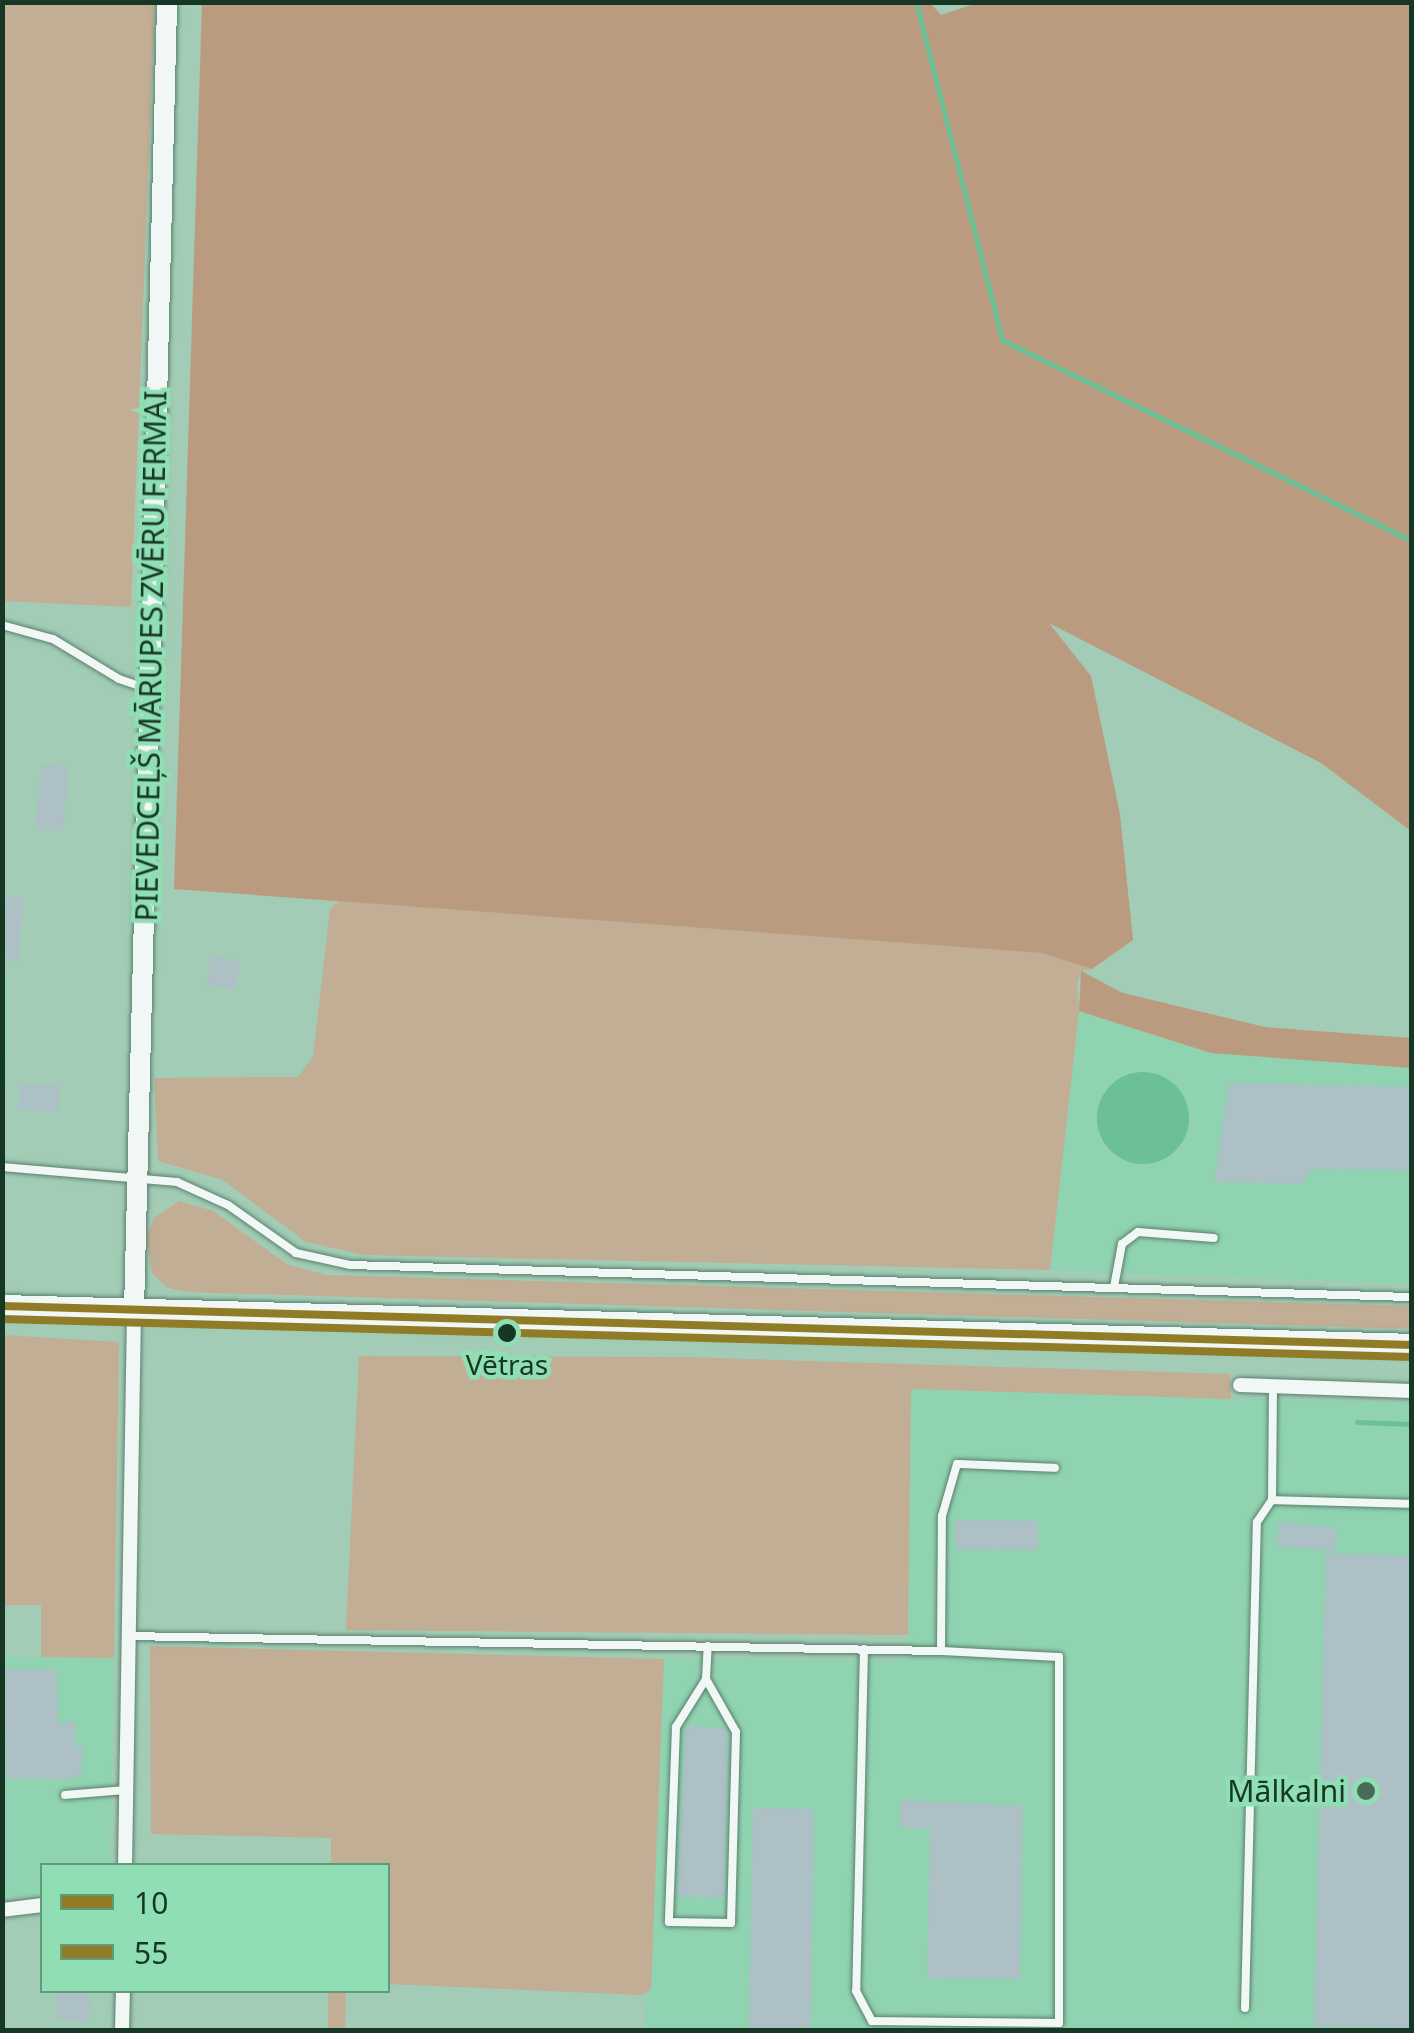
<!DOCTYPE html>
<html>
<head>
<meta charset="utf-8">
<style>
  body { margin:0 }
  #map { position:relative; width:1414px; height:2033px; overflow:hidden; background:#a2ccb5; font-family:"Noto Sans",sans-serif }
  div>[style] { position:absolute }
  .built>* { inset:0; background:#90d3b0 }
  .green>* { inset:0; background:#c2ad95 }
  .forest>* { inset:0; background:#ba9b7f }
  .water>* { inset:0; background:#6bc096 }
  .round { border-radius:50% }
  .stream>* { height:5px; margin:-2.5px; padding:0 2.5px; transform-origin:2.5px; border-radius:2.5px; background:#6bc096 }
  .building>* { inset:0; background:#acc0c6 }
  .roads { filter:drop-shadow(0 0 2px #5b806f) drop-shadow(0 0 2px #5b806f) }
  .lane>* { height:8px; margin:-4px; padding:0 4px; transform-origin:4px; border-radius:4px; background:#f1f7f4 }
  .street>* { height:14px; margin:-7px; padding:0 7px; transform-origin:7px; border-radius:7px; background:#f1f7f4 }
  .secondary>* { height:20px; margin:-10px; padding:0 10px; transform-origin:10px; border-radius:10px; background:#f1f7f4 }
  .primary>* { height:22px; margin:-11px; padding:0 11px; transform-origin:11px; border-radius:11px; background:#f1f7f4 }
  .bus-1>* { height:8px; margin:-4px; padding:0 4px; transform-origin:4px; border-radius:4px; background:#907c27 }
  .bus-2>* { height:8px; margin:-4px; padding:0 4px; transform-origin:4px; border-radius:4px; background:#907c27 }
  .dots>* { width:28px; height:28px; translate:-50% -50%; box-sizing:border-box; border:5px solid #90deb3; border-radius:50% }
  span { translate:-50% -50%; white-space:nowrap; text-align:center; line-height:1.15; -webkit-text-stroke:9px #90deb3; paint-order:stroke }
  .bus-label { font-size:28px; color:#163726 }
  .street-label { font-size:30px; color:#163726 }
  .poi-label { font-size:30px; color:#163726 }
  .right { translate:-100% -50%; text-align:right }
  .frame { position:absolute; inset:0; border:5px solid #163726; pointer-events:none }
  .legend { position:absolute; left:40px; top:1863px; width:350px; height:130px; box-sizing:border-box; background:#90deb3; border:2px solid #5f9b7b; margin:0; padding:12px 18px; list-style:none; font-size:30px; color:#163726 }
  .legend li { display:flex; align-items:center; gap:20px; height:50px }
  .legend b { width:50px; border:2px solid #5f9b7b }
</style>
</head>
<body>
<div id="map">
  <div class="built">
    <i style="clip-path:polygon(3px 981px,8px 982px,3px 1194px)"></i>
    <i style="clip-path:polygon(1079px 1011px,1211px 1053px,1411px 1068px,1411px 1284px,1050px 1270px)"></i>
    <i style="clip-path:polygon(911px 1389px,1411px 1404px,1411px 2030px,645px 2030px,664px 1659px,908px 1661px)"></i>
    <i style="clip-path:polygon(3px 1657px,114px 1658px,110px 1865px,42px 1866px,42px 1897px,3px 1896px)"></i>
  </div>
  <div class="green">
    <i style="clip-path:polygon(3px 2px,155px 3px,131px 607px,3px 601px)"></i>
    <i style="clip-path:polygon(339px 901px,1041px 953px,1092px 969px,1081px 971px,1077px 985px,1079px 1011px,1050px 1270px,365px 1255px,306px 1242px,223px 1180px,158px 1161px,154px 1078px,298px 1077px,313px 1057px,330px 909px)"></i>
    <i style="clip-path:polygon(179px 1201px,213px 1211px,288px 1265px,327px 1275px,1411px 1306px,1411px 1329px,185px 1292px,166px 1287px,152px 1273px,146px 1238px,154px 1218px)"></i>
    <i style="clip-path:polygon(3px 1335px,119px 1342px,114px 1658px,41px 1657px,41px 1605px,3px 1605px)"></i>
    <i style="clip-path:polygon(359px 1356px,685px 1357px,1230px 1374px,1231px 1399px,911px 1389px,908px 1635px,346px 1630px)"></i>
    <i style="clip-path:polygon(150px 1646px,664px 1659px,651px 1990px,641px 1995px,388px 1984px,388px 1866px,331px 1865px,331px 1838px,151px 1834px)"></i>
    <i style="clip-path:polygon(328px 1991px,346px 1991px,345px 2030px,328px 2030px)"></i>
  </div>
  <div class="forest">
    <i style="clip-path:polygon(930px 3px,941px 15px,980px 2px,1411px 3px,1411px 831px,1321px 763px,1049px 623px,1091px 676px,1120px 814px,1133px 940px,1092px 969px,1041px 953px,174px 889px,202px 3px)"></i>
    <i style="clip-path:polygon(1081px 971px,1123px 993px,1265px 1027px,1411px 1038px,1411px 1068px,1211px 1053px,1079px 1011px)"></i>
  </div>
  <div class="water">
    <i class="round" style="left:1097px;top:1072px;width:92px;height:92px"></i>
  </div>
  <div class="stream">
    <i style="left:916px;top:2px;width:349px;rotate:75.7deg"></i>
    <i style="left:1002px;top:340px;width:457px;rotate:26.1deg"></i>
    <i style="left:1357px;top:1422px;width:55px;rotate:2.1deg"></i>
  </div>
  <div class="building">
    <i style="clip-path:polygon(41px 765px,69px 767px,63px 831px,36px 829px)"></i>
    <i style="clip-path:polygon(2px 896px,24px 898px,18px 961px,2px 959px)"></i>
    <i style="clip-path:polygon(211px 956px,240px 961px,236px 989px,207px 985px)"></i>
    <i style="clip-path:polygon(20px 1083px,60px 1086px,58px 1112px,18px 1109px)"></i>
    <i style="clip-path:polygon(1229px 1083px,1412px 1087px,1412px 1170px,1311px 1169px,1302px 1184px,1214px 1182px)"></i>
    <i style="clip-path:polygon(955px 1520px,1038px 1521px,1038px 1550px,955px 1549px)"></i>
    <i style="clip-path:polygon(1279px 1522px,1337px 1528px,1335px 1551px,1277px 1546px)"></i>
    <i style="clip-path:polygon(1326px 1553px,1412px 1556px,1412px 2028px,1314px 2026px)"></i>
    <i style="clip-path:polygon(2px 1669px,57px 1670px,58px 1723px,75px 1722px,75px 1746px,83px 1747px,81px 1773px,72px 1779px,7px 1779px)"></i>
    <i style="clip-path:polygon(686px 1726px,725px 1728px,728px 1734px,724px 1898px,677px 1896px)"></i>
    <i style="clip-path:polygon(901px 1800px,1023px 1806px,1020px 1979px,927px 1978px,930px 1828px,900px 1828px)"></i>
    <i style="clip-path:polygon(753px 1808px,814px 1809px,811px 2030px,749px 2030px)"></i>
    <i style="clip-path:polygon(58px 1991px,91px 1995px,88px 2022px,56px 2019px)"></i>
  </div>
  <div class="roads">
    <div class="lane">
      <i style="left:2px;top:625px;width:53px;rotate:15.4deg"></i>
      <i style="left:53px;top:639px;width:77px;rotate:31.2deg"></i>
      <i style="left:119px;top:679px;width:31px;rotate:19deg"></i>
      <i style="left:2px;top:1167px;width:176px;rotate:4.9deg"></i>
      <i style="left:177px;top:1182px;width:56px;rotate:24.3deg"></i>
      <i style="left:228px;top:1205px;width:83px;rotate:35.2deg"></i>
      <i style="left:296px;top:1253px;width:55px;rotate:12.5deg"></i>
      <i style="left:350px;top:1265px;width:1062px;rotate:1.73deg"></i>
      <i style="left:1114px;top:1287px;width:44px;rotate:-79.5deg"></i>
      <i style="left:1122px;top:1244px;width:20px;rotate:-37deg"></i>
      <i style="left:1138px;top:1232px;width:76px;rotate:4.5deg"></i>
      <i style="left:1273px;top:1386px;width:114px;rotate:90.5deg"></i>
      <i style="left:1272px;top:1500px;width:140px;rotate:1.6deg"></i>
      <i style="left:128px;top:1636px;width:813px;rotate:1.06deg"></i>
      <i style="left:941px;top:1651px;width:135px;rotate:-89.6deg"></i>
      <i style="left:942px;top:1516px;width:54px;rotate:-73.9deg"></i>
      <i style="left:957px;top:1464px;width:98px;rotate:2.3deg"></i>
      <i style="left:864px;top:1649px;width:342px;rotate:91.3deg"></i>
      <i style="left:856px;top:1991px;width:34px;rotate:62deg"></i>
      <i style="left:872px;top:2021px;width:187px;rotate:0.6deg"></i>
      <i style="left:1059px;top:2023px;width:366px;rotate:-90deg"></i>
      <i style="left:1059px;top:1657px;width:118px;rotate:-177.1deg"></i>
      <i style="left:706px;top:1679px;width:57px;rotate:122deg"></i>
      <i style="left:676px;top:1727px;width:195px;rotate:92.1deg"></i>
      <i style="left:669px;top:1922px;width:62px;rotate:0.9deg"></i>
      <i style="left:731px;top:1923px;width:191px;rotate:-88.5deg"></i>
      <i style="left:736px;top:1732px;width:61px;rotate:-119.5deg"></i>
      <i style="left:706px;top:1679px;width:33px;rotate:-87deg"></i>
      <i style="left:65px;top:1795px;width:60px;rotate:-4.8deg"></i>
      <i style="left:1245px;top:2008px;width:486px;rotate:-88.6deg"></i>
      <i style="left:1257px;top:1522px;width:27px;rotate:-56deg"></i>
    </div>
    <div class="street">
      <i style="left:1240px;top:1385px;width:172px;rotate:2deg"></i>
      <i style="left:125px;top:1866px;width:556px;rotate:-89.07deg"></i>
      <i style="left:2px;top:1910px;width:40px;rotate:-7.1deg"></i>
      <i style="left:122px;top:2030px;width:40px;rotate:-88.6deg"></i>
    </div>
    <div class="secondary">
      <i style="left:134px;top:1310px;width:1308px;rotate:-88.55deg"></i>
    </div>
    <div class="primary">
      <i style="left:2px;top:1306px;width:1411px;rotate:1.58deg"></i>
    </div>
  </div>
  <div class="bus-1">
    <i style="left:2px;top:1306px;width:1411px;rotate:1.58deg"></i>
  </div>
  <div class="bus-2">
    <i style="left:2px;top:1319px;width:1411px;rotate:1.54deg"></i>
  </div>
  <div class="dots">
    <i style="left:507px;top:1333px;background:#163726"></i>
    <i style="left:1366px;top:1791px;background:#476b58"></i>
  </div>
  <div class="bus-label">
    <span style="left:507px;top:1364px">Vētras</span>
  </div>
  <div class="street-label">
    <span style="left:151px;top:656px;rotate:-89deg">PIEVEDCEĻŠ MĀRUPES ZVĒRU FERMAI</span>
  </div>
  <div class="poi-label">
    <span class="right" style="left:1346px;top:1791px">Mālkalni</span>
  </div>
  <div class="frame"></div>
  <ul class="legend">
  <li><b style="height:12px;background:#907c27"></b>10</li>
  <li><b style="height:12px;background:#907c27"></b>55</li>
  </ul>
</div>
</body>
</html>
